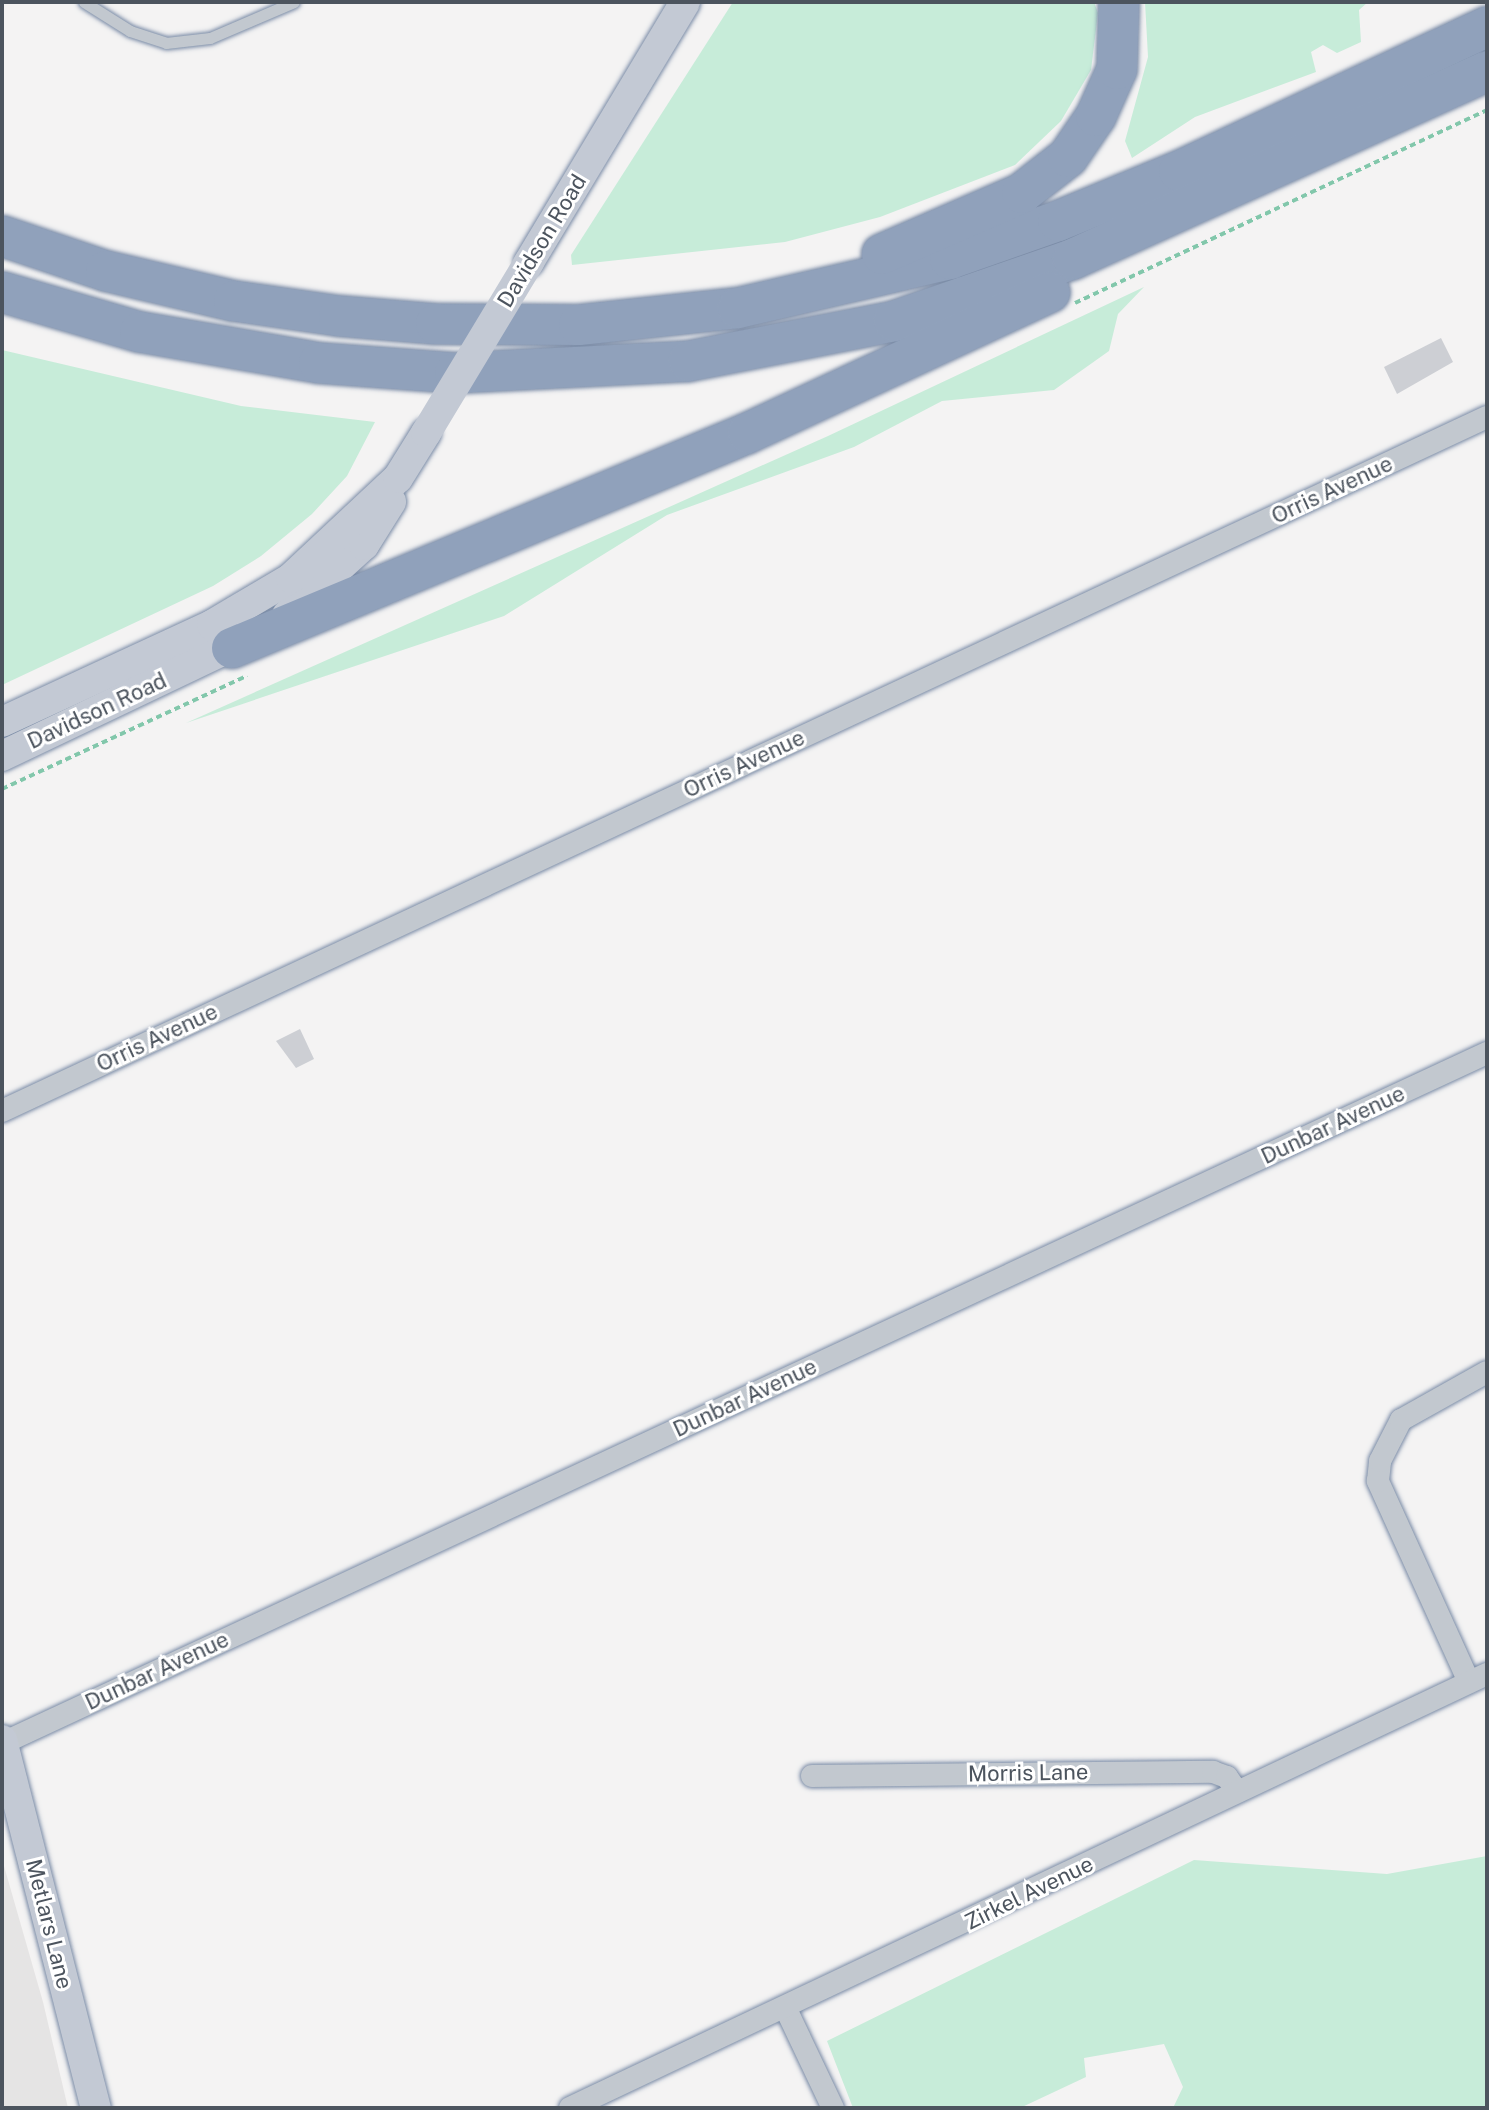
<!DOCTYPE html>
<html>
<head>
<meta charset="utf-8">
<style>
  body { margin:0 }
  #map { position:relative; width:1489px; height:2110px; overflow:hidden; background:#f4f3f3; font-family:"Public Sans",sans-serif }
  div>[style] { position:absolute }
  .education>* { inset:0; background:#e5e4e4 }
  .green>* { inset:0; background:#c7ecd9 }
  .building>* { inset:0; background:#cdcfd4 }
  .path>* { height:4px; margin-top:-2px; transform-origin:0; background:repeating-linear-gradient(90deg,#82c7ab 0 6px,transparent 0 10px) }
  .roads { filter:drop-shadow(0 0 2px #7b8ca7) drop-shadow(0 0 2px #7b8ca7) }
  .lane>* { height:11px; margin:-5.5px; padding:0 5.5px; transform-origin:5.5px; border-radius:5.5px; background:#c2c8cf }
  .street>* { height:22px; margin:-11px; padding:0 11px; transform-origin:11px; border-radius:11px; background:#c2c8cf }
  .secondary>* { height:30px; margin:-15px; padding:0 15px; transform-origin:15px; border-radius:15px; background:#c3c9d4 }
  .highway>* { height:40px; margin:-20px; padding:0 20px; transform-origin:20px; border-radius:20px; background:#90a1bb }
  .secondary-bridge>* { height:30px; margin:-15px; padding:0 15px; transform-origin:15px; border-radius:15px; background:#c3c9d4 }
  span { translate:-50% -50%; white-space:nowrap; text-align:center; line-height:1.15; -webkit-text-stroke:6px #fff; paint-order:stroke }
  .street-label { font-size:22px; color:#4c545e }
  .frame { position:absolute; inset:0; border:4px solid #4c545e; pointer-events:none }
</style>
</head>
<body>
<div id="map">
  <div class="education">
    <i style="clip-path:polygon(2px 1859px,43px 2002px,68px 2108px,2px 2108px)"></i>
  </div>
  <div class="green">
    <i style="clip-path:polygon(733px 2px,1094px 2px,1098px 13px,1091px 70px,1061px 121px,1015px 165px,880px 217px,785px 242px,572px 265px,571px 255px)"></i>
    <i style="clip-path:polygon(1145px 2px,1368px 2px,1359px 10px,1361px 42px,1337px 53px,1323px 45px,1311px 52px,1316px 72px,1195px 117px,1132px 158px,1125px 141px,1148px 57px)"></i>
    <i style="clip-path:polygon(1144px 287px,1118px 314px,1109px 351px,1054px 390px,942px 401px,854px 447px,667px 515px,504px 616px,186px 723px,828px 436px)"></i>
    <i style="clip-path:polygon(2px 350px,241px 406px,375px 422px,347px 476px,312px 514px,261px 556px,213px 586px,2px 685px)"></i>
    <i style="clip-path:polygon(1487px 1856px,1487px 2108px,1173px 2108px,1183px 2087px,1164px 2044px,1084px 2058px,1086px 2077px,1020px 2108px,853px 2108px,827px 2041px,1194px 1860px,1387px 1874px)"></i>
  </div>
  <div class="building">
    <i style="clip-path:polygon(1441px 338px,1453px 362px,1397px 394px,1384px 367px)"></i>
    <i style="clip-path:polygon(300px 1029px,314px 1059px,296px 1068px,276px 1041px)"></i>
  </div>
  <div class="path">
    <i style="left:1075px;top:303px;width:455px;rotate:-25.1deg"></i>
    <i style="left:2px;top:789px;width:270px;rotate:-24.8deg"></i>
  </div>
  <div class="roads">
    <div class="lane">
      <i style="left:84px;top:2px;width:54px;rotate:32.2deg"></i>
      <i style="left:130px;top:31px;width:38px;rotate:18deg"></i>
      <i style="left:166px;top:43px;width:44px;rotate:-6.5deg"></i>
      <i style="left:210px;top:38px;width:91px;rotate:-23.2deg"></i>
    </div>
    <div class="street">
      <i style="left:2px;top:1111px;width:1639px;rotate:-25.05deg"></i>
      <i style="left:1469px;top:1682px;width:221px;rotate:-114.4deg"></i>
      <i style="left:1378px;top:1481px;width:20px;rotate:-84deg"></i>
      <i style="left:1380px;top:1461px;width:46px;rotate:-62.9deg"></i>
      <i style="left:1401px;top:1420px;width:98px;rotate:-29.2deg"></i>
      <i style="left:3px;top:1743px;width:1637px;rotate:-24.94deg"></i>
      <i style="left:812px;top:1776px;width:401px;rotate:-0.6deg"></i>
      <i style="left:1213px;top:1772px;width:15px;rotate:20deg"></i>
      <i style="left:1227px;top:1777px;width:16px;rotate:55deg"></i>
      <i style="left:785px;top:2007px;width:112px;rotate:64.6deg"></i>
      <i style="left:570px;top:2108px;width:1015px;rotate:-25.33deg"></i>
    </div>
    <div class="secondary">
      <i style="left:529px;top:262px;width:303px;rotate:-59deg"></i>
      <i style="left:287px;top:615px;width:104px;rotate:-42.3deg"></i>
      <i style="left:364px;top:545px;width:51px;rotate:-57.9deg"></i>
      <i style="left:2px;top:722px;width:231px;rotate:-24.8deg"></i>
      <i style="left:212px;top:625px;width:92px;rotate:-30.7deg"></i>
      <i style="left:291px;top:578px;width:146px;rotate:-43.1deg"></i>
      <i style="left:398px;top:478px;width:53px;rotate:-58.1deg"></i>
      <i style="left:2px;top:756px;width:274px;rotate:-25.5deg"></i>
      <i style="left:2px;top:1740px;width:380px;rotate:75.7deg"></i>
    </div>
    <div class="highway">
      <i style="left:2px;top:236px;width:110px;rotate:18.6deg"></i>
      <i style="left:106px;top:271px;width:131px;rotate:13.2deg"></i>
      <i style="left:234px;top:301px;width:106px;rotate:8.1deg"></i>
      <i style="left:339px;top:316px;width:97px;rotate:4.7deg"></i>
      <i style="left:436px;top:324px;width:143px;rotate:0.4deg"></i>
      <i style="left:579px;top:325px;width:160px;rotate:-6.1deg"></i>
      <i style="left:738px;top:308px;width:218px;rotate:-13deg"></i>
      <i style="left:950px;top:259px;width:114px;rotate:-19.4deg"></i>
      <i style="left:1058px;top:221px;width:131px;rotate:-22.5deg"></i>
      <i style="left:1179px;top:171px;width:340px;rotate:-25.1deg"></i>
      <i style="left:882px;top:254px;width:153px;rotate:-23.5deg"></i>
      <i style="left:1022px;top:193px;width:58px;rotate:-38deg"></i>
      <i style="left:1068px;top:157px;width:50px;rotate:-55.7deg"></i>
      <i style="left:1096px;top:116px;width:51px;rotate:-65.9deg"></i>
      <i style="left:1117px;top:69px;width:67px;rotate:-88.3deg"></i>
      <i style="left:2px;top:292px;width:144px;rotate:16.2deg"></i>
      <i style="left:140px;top:332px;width:182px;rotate:9.8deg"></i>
      <i style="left:319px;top:363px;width:136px;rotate:4.2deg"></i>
      <i style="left:455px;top:373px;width:234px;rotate:-2.9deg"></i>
      <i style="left:689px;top:361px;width:209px;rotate:-11deg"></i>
      <i style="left:894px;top:321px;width:189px;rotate:-19.1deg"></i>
      <i style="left:1073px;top:259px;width:455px;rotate:-24.4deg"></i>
      <i style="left:232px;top:648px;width:559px;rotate:-22.62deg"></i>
      <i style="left:748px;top:433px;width:333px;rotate:-25deg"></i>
    </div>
  </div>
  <div class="secondary-bridge">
    <i style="left:426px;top:433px;width:200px;rotate:-58.9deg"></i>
  </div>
  <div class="street-label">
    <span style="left:542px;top:241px;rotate:-59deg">Davidson Road</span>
    <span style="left:1332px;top:490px;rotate:-25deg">Orris Avenue</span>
    <span style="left:97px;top:711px;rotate:-25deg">Davidson Road</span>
    <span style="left:744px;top:764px;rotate:-25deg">Orris Avenue</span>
    <span style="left:157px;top:1038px;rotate:-25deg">Orris Avenue</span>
    <span style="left:1333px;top:1125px;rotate:-25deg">Dunbar Avenue</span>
    <span style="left:745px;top:1398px;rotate:-25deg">Dunbar Avenue</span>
    <span style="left:157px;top:1671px;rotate:-25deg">Dunbar Avenue</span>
    <span style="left:1028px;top:1773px;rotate:-1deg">Morris Lane</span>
    <span style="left:1029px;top:1893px;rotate:-26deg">Zirkel Avenue</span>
    <span style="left:49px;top:1924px;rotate:76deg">Metlars Lane</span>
  </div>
  <div class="frame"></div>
</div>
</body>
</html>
